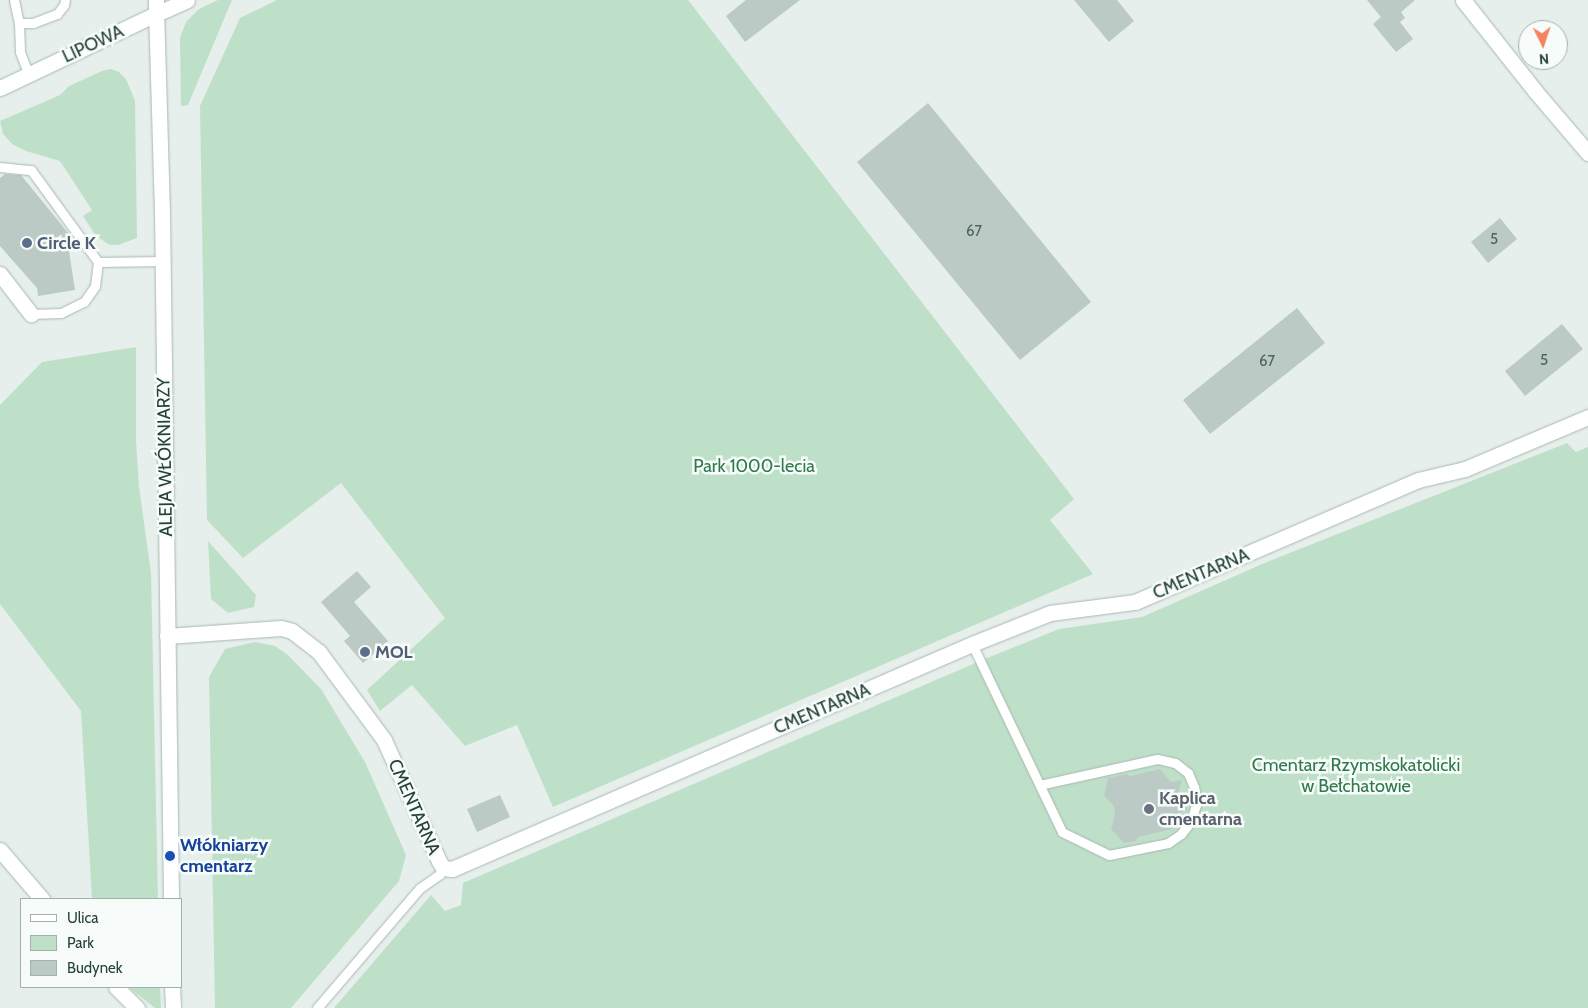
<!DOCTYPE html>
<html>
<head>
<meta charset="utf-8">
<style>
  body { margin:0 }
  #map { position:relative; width:1588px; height:1008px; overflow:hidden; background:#e6efeb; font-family:Cabin,sans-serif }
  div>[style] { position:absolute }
  .green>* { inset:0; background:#bfe0c8 }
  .building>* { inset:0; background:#bbcac4 }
  .roads { filter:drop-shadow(0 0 1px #a8b8b2) drop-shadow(0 0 1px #a8b8b2) }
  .service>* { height:9px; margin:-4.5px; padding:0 4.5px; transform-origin:4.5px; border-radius:4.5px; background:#fff }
  .minor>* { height:15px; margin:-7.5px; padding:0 7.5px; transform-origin:7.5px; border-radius:7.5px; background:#fff }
  .tertiary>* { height:15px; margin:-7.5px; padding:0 7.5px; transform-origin:7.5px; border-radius:7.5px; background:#fff }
  .secondary>* { height:15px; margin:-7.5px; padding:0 7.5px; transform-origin:7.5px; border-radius:7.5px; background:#fff }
  .dots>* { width:14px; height:14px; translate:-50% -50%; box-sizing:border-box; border:2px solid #f7fbf9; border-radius:50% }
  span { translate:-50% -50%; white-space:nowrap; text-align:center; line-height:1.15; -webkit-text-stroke:5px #f7fbf9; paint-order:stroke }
  .number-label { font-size:15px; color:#4a645c }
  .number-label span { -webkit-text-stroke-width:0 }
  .street-label { font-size:18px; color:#24423a }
  .service-label { font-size:18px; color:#4e5e75; font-weight:700 }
  .left { translate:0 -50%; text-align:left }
  .park-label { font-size:18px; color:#2d7a4b }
  .worship-label { font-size:18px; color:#5b616d; font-weight:700 }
  .transit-label { font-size:18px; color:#164399; font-weight:700 }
  .legend { position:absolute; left:20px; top:898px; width:162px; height:90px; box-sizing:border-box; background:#f7fbf9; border:1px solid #a3b1ad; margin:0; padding:6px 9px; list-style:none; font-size:15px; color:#24423a }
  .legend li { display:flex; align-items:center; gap:10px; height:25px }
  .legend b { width:25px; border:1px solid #a3b1ad }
  .north { position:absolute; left:1518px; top:20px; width:50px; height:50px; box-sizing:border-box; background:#f7fbf9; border:1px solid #a3b1ad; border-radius:50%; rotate:176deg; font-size:14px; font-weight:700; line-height:20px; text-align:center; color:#24423a }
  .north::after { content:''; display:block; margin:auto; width:18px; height:22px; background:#f4845f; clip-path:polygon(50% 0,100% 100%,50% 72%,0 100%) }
</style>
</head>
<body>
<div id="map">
  <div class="green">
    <i style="clip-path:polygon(218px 0,232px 0,188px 105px,181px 106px,180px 38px,186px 22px,199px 9px)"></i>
    <i style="clip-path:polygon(277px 0,688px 0,1074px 499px,1050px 520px,1093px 574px,553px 807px,517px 725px,465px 746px,412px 685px,380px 711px,367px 690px,445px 618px,341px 483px,243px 558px,207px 520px,200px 106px,240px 18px)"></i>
    <i style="clip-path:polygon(111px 69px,119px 72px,126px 79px,135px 101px,137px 238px,118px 245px,110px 245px,96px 236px,83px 216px,92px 210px,60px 161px,26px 151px,12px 144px,3px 134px,0 121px,60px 95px,69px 86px,102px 71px)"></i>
    <i style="clip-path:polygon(136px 347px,136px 441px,139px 487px,151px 573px,158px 899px,92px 899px,81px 711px,0 604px,0 405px,42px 362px)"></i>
    <i style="clip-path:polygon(1567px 443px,1576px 452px,1588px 447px,1588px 1008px,334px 1008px,431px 895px,445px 911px,461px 905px,463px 883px,980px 661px,1059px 629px,1142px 617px,1267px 562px)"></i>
    <i style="clip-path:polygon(208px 541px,256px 595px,254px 607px,228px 613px,211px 599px)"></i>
    <i style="clip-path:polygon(255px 642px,275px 646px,288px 655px,321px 689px,365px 762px,406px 855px,399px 881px,291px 1008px,215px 1008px,209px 677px,225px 649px)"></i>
    <i style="clip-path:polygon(128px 987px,160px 987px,161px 1008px,155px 1008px)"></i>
  </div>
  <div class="building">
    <i style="clip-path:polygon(746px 0,800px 0,745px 42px,726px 16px)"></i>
    <i style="clip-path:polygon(1074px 0,1117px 0,1134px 21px,1109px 42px)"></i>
    <i style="clip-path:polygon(1367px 0,1415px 0,1401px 12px,1405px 18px,1400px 22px,1413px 39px,1396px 52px,1373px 24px,1381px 17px)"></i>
    <i style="clip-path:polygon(928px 103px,1091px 302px,1020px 360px,857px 162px)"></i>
    <i style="clip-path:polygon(5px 174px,21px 175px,77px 244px,69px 251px,75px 290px,38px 296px,37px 288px,0 246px,0 178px)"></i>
    <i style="clip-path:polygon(1500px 218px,1517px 239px,1488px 263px,1471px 242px)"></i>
    <i style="clip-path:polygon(1297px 308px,1325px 343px,1210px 434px,1183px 400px)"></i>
    <i style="clip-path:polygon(1562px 324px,1583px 349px,1525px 396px,1505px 371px)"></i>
    <i style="clip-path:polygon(357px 571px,371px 587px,354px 602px,388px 641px,363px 663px,344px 641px,350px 636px,321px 602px)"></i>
    <i style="clip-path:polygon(1160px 769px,1171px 782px,1182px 780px,1179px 790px,1181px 801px,1188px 810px,1178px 813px,1173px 829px,1138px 837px,1136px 841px,1124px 843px,1111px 829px,1115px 816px,1114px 806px,1104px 796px,1108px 778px,1127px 774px,1130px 776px)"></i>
    <i style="clip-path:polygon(500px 795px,510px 817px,477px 832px,467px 809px)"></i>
  </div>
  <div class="roads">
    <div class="service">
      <i style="left:14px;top:0;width:24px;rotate:78deg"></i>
      <i style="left:19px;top:23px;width:29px;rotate:88deg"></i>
      <i style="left:20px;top:52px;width:25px;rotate:69deg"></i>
      <i style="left:19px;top:23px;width:14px"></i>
      <i style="left:33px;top:23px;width:26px;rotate:-21deg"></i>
      <i style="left:57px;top:14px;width:11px;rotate:-52deg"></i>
      <i style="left:64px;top:5px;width:5px;rotate:-79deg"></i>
      <i style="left:0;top:167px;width:31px;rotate:6deg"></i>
      <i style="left:31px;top:170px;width:114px;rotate:53.9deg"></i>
      <i style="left:31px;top:314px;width:30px;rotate:-2deg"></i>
      <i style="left:61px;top:313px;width:25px;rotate:-26deg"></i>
      <i style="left:84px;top:302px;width:19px;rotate:-55deg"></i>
      <i style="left:95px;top:286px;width:24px;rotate:-83deg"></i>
      <i style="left:98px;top:262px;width:65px;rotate:-0.9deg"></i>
      <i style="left:972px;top:644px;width:208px;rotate:64.4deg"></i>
      <i style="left:1062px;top:832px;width:52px;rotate:26.1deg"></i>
      <i style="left:1109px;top:855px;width:60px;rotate:-11.5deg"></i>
      <i style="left:1168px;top:843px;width:16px;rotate:-35deg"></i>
      <i style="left:1181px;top:834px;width:16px;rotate:-52deg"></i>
      <i style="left:1191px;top:821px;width:17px;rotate:-73deg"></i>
      <i style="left:1196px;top:805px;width:18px;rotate:-96deg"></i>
      <i style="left:1194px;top:787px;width:15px;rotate:-113deg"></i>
      <i style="left:1188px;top:773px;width:16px;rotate:-142deg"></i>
      <i style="left:1175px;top:763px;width:18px;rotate:-167deg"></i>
      <i style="left:1157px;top:759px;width:120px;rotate:167.5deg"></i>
      <i style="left:317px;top:1008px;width:158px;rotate:-49.4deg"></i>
      <i style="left:420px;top:888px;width:24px;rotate:-35deg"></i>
      <i style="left:440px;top:874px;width:7px;rotate:-63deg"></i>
    </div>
    <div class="minor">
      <i style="left:1463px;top:0;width:116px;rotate:51.6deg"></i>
      <i style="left:1535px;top:91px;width:82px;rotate:49.5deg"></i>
      <i style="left:0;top:274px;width:51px;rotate:52.2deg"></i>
      <i style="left:167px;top:636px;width:114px;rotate:-4deg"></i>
      <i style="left:281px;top:628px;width:11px;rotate:15deg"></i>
      <i style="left:292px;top:631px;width:34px;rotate:38deg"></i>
      <i style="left:319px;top:652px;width:109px;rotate:53.5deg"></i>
      <i style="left:384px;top:740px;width:133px;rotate:65.6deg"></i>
      <i style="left:439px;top:861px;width:8px;rotate:60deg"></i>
      <i style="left:443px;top:868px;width:9px;rotate:6deg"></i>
      <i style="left:452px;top:869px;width:567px;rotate:-23.4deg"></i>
      <i style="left:972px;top:644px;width:84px;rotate:-21.7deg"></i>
      <i style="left:1050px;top:613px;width:86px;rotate:-7.4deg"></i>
      <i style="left:1135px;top:602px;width:308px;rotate:-23.3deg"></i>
      <i style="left:1418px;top:480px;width:48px;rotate:-13.2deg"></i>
      <i style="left:1465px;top:469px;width:134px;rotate:-22.9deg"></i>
      <i style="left:0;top:850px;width:65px;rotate:49.4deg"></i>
      <i style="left:116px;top:987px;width:30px;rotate:45deg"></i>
    </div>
    <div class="tertiary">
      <i style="left:0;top:88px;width:173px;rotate:-25.4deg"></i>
      <i style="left:156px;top:14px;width:14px;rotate:-90deg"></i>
    </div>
    <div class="secondary">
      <i style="left:171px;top:899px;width:687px;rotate:-90.75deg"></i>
      <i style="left:162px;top:212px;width:198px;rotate:-91.7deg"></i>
      <i style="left:156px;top:14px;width:34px;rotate:-24deg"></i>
      <i style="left:172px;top:987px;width:21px;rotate:87deg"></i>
    </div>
  </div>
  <div class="dots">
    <i style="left:27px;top:243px;background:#5c6f8a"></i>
    <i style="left:365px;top:652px;background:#5c6f8a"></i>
    <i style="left:1149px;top:809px;background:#6b7280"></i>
    <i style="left:170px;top:856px;background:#1a4fb4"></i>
  </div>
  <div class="number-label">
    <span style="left:974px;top:232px">67</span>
    <span style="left:1494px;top:240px">5</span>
    <span style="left:1544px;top:361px">5</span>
    <span style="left:1267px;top:362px">67</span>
  </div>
  <div class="street-label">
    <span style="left:93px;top:44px;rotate:-25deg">LIPOWA</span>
    <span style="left:165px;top:457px;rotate:-91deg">ALEJA WŁÓKNIARZY</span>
    <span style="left:1201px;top:574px;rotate:-23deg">CMENTARNA</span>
    <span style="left:822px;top:709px;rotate:-23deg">CMENTARNA</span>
    <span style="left:414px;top:807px;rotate:66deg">CMENTARNA</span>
  </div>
  <div class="service-label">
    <span class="left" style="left:37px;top:243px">Circle K</span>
    <span class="left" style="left:375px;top:652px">MOL</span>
  </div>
  <div class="park-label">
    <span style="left:754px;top:466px">Park 1000-lecia</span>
    <span style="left:1356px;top:776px">Cmentarz Rzymskokatolicki<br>w Bełchatowie</span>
  </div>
  <div class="worship-label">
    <span class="left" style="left:1159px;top:809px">Kaplica<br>cmentarna</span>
  </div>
  <div class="transit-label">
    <span class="left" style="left:180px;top:856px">Włókniarzy<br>cmentarz</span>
  </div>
  <ul class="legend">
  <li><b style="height:6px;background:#fff"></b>Ulica</li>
  <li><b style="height:14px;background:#bfe0c8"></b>Park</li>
  <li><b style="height:14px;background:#bbcac4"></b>Budynek</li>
  </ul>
  <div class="north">N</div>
</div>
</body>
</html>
